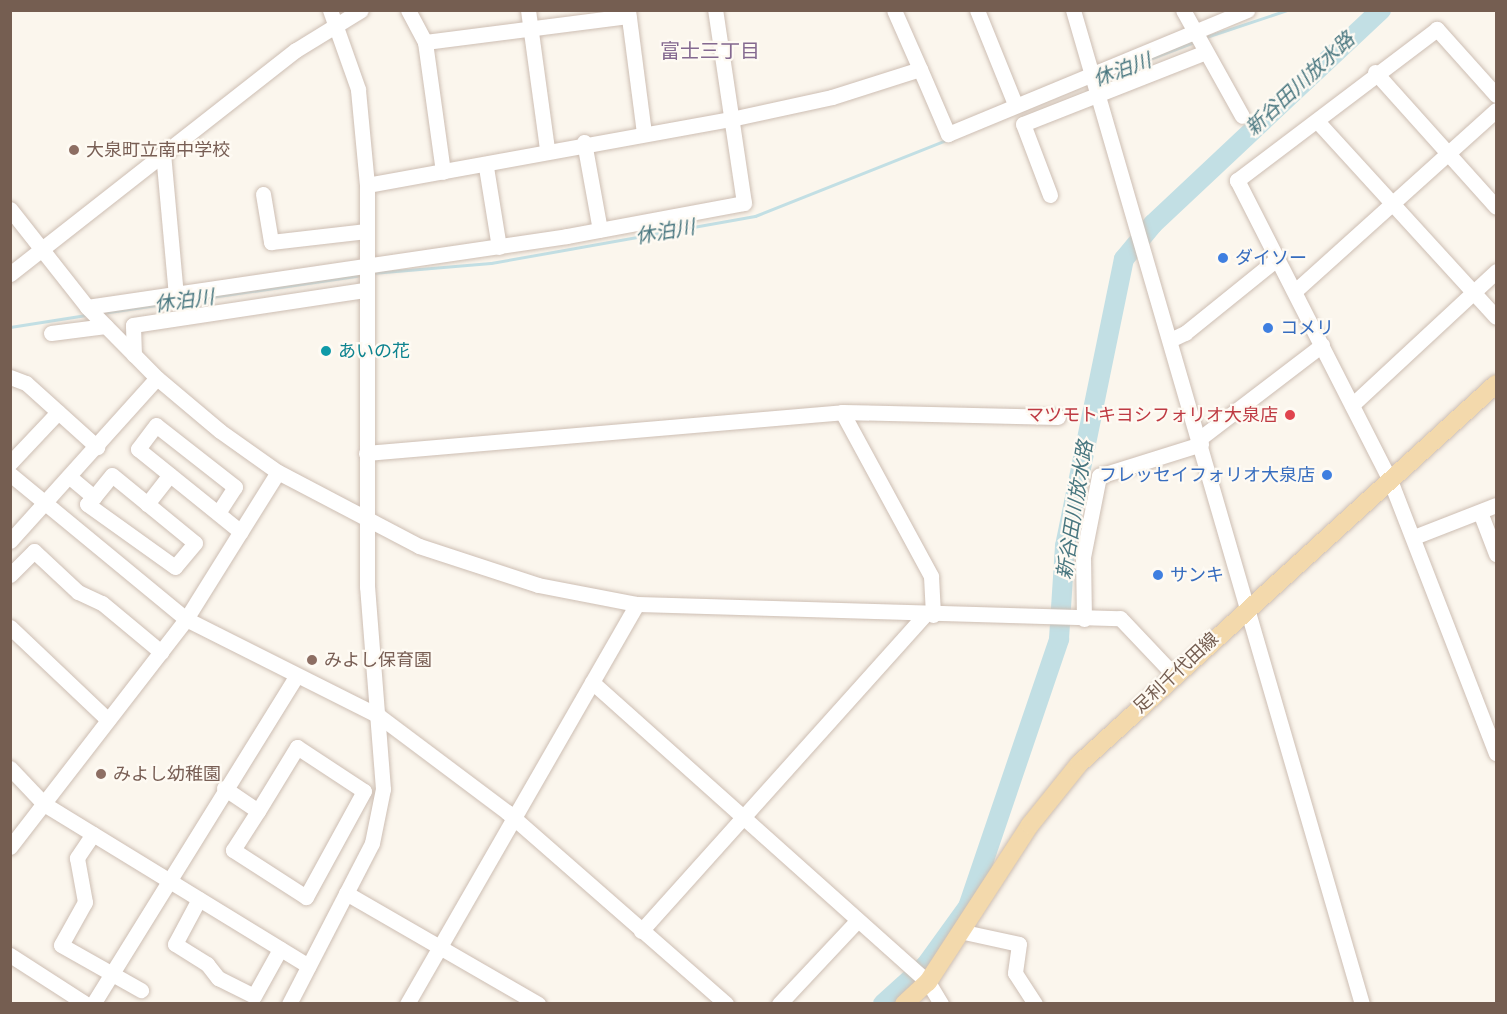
<!DOCTYPE html>
<html>
<head>
<meta charset="utf-8">
<style>
  body { margin:0 }
  #map { position:relative; width:1507px; height:1014px; overflow:hidden; background:#fbf6ed; font-family:Karla,"Noto Sans JP",sans-serif }
  div>[style] { position:absolute }
  .stream>* { height:3px; margin:-1.5px; padding:0 1.5px; transform-origin:1.5px; border-radius:1.5px; background:#c2dfe4 }
  .river>* { height:20px; margin:-10px; padding:0 10px; transform-origin:10px; border-radius:10px; background:#c2dfe4 }
  .roads { filter:drop-shadow(0 0 2px #cdbeb3) drop-shadow(0 0 2px #cdbeb3) }
  .minor>* { height:15px; margin:-7.5px; padding:0 7.5px; transform-origin:7.5px; border-radius:7.5px; background:#fff }
  .major>* { height:18px; margin:-9px; padding:0 9px; transform-origin:9px; border-radius:9px; background:#f3d9ac }
  .dots>* { width:16px; height:16px; translate:-50% -50%; box-sizing:border-box; border:3px solid #fefaf3; border-radius:50% }
  span { translate:-50% -50%; white-space:nowrap; text-align:center; line-height:1.15; -webkit-text-stroke:4.5px #fefaf3; paint-order:stroke }
  .education-label { font-size:18px; color:#785e54 }
  .left { translate:0 -50%; text-align:left }
  .shop-label { font-size:18px; color:#366cbe }
  .right { translate:-100% -50%; text-align:right }
  .culture-label { font-size:18px; color:#0d838f }
  .health-label { font-size:18px; color:#be3a42 }
  .street-label { font-size:18px; color:#755e51 }
  .neighbourhood-label { font-size:20px; color:#846990 }
  .water-label { font-size:20px; color:#48767f; font-style:italic }
  .frame { position:absolute; inset:0; border:12px solid #755e51; pointer-events:none }
</style>
</head>
<body>
<div id="map">
  <div class="stream">
    <i style="left:1203px;top:38px;width:89px;rotate:-18.4deg"></i>
    <i style="left:1136px;top:64px;width:62px;rotate:-20.8deg"></i>
    <i style="left:372px;top:273px;width:119px;rotate:-4.8deg"></i>
    <i style="left:491px;top:263px;width:268px;rotate:-10.1deg"></i>
    <i style="left:755px;top:216px;width:206px;rotate:-21.7deg"></i>
    <i style="left:102px;top:313px;width:263px;rotate:-8.3deg"></i>
    <i style="left:10px;top:327px;width:77px;rotate:-9deg"></i>
  </div>
  <div class="river">
    <i style="left:883px;top:1004px;width:58px;rotate:-42.2deg"></i>
    <i style="left:926px;top:965px;width:72px;rotate:-54.1deg"></i>
    <i style="left:968px;top:907px;width:283px;rotate:-71.2deg"></i>
    <i style="left:1059px;top:639px;width:93px;rotate:-86.3deg"></i>
    <i style="left:1065px;top:546px;width:293px;rotate:-78.4deg"></i>
    <i style="left:1124px;top:259px;width:45px;rotate:-50.4deg"></i>
    <i style="left:1153px;top:224px;width:313px;rotate:-43.2deg"></i>
  </div>
  <div class="roads">
    <div class="minor">
      <i style="left:408px;top:10px;width:36px;rotate:62deg"></i>
      <i style="left:425px;top:42px;width:131px;rotate:82.1deg"></i>
      <i style="left:528px;top:10px;width:139px;rotate:82.2deg"></i>
      <i style="left:628px;top:10px;width:124px;rotate:82.6deg"></i>
      <i style="left:977px;top:10px;width:101px;rotate:68deg"></i>
      <i style="left:1073px;top:10px;width:1035px;rotate:73.79deg"></i>
      <i style="left:1183px;top:10px;width:121px;rotate:60.9deg"></i>
      <i style="left:425px;top:42px;width:205px;rotate:-7.3deg"></i>
      <i style="left:920px;top:69px;width:71px;rotate:66.7deg"></i>
      <i style="left:948px;top:134px;width:324px;rotate:-22.5deg"></i>
      <i style="left:1375px;top:72px;width:181px;rotate:48.1deg"></i>
      <i style="left:1496px;top:95px;width:89px;rotate:-131.8deg"></i>
      <i style="left:1437px;top:29px;width:251px;rotate:142.9deg"></i>
      <i style="left:1237px;top:180px;width:337px;rotate:63deg"></i>
      <i style="left:1390px;top:480px;width:293px;rotate:68.8deg"></i>
      <i style="left:1317px;top:121px;width:265px;rotate:47.6deg"></i>
      <i style="left:584px;top:142px;width:89px;rotate:79.7deg"></i>
      <i style="left:163px;top:153px;width:145px;rotate:84.8deg"></i>
      <i style="left:486px;top:167px;width:81px;rotate:80.8deg"></i>
      <i style="left:367px;top:185px;width:370px;rotate:-10.3deg"></i>
      <i style="left:731px;top:119px;width:103px;rotate:-12.3deg"></i>
      <i style="left:832px;top:97px;width:92px;rotate:-17.7deg"></i>
      <i style="left:920px;top:69px;width:64px;rotate:-113.8deg"></i>
      <i style="left:263px;top:194px;width:49px;rotate:80.5deg"></i>
      <i style="left:271px;top:242px;width:96px;rotate:-6.6deg"></i>
      <i style="left:1050px;top:195px;width:76px;rotate:-110.8deg"></i>
      <i style="left:1023px;top:124px;width:193px;rotate:-21.5deg"></i>
      <i style="left:10px;top:209px;width:125px;rotate:51.8deg"></i>
      <i style="left:87px;top:307px;width:100px;rotate:45.4deg"></i>
      <i style="left:157px;top:378px;width:82px;rotate:40.1deg"></i>
      <i style="left:220px;top:431px;width:71px;rotate:35.3deg"></i>
      <i style="left:278px;top:472px;width:159px;rotate:27.7deg"></i>
      <i style="left:419px;top:546px;width:125px;rotate:18.1deg"></i>
      <i style="left:538px;top:585px;width:101px;rotate:10.9deg"></i>
      <i style="left:637px;top:604px;width:483px;rotate:1.7deg"></i>
      <i style="left:1120px;top:618px;width:79px;rotate:46.5deg"></i>
      <i style="left:10px;top:274px;width:363px;rotate:-38.1deg"></i>
      <i style="left:296px;top:50px;width:76px;rotate:-31.6deg"></i>
      <i style="left:1295px;top:291px;width:270px;rotate:-42deg"></i>
      <i style="left:87px;top:307px;width:485px;rotate:-8.4deg"></i>
      <i style="left:567px;top:236px;width:180px;rotate:-10.6deg"></i>
      <i style="left:744px;top:203px;width:195px;rotate:-98.5deg"></i>
      <i style="left:51px;top:333px;width:55px;rotate:-7.3deg"></i>
      <i style="left:1170px;top:340px;width:17px;rotate:-25deg"></i>
      <i style="left:1185px;top:333px;width:119px;rotate:-38.9deg"></i>
      <i style="left:134px;top:355px;width:30px;rotate:-92deg"></i>
      <i style="left:133px;top:325px;width:234px;rotate:-8.6deg"></i>
      <i style="left:10px;top:377px;width:17px;rotate:21deg"></i>
      <i style="left:26px;top:383px;width:96px;rotate:42deg"></i>
      <i style="left:1352px;top:405px;width:197px;rotate:-42.9deg"></i>
      <i style="left:842px;top:412px;width:187px;rotate:61.5deg"></i>
      <i style="left:931px;top:576px;width:39px;rotate:87deg"></i>
      <i style="left:1199px;top:439px;width:155px;rotate:-37.4deg"></i>
      <i style="left:366px;top:453px;width:478px;rotate:-4.9deg"></i>
      <i style="left:842px;top:412px;width:216px;rotate:1.3deg"></i>
      <i style="left:10px;top:463px;width:70px;rotate:-46.7deg"></i>
      <i style="left:10px;top:474px;width:228px;rotate:39.5deg"></i>
      <i style="left:186px;top:619px;width:216px;rotate:26.7deg"></i>
      <i style="left:379px;top:716px;width:160px;rotate:36.9deg"></i>
      <i style="left:507px;top:812px;width:291px;rotate:41.2deg"></i>
      <i style="left:71px;top:478px;width:30px;rotate:40deg"></i>
      <i style="left:94px;top:497px;width:28px;rotate:-51deg"></i>
      <i style="left:112px;top:475px;width:107px;rotate:39.3deg"></i>
      <i style="left:195px;top:543px;width:31px;rotate:130deg"></i>
      <i style="left:175px;top:567px;width:108px;rotate:-144.4deg"></i>
      <i style="left:87px;top:504px;width:10px;rotate:-45deg"></i>
      <i style="left:147px;top:504px;width:37px;rotate:-52deg"></i>
      <i style="left:1480px;top:512px;width:45px;rotate:69.1deg"></i>
      <i style="left:218px;top:513px;width:31px;rotate:-57deg"></i>
      <i style="left:235px;top:487px;width:100px;rotate:-141.9deg"></i>
      <i style="left:156px;top:425px;width:30px;rotate:127deg"></i>
      <i style="left:138px;top:449px;width:132px;rotate:38.9deg"></i>
      <i style="left:1414px;top:537px;width:88px;rotate:-21.3deg"></i>
      <i style="left:10px;top:541px;width:219px;rotate:-48deg"></i>
      <i style="left:10px;top:575px;width:34px;rotate:-45deg"></i>
      <i style="left:34px;top:551px;width:60px;rotate:43deg"></i>
      <i style="left:78px;top:592px;width:26px;rotate:25deg"></i>
      <i style="left:102px;top:603px;width:77px;rotate:39.7deg"></i>
      <i style="left:1084px;top:619px;width:62px;rotate:-90.9deg"></i>
      <i style="left:1083px;top:557px;width:83px;rotate:-78.8deg"></i>
      <i style="left:1099px;top:476px;width:107px;rotate:-17.4deg"></i>
      <i style="left:10px;top:627px;width:135px;rotate:43.5deg"></i>
      <i style="left:592px;top:682px;width:450px;rotate:41.8deg"></i>
      <i style="left:928px;top:982px;width:26px;rotate:59deg"></i>
      <i style="left:10px;top:768px;width:50px;rotate:46.6deg"></i>
      <i style="left:44px;top:804px;width:310px;rotate:31.5deg"></i>
      <i style="left:224px;top:788px;width:41px;rotate:34.1deg"></i>
      <i style="left:258px;top:811px;width:75px;rotate:-58.6deg"></i>
      <i style="left:297px;top:747px;width:80px;rotate:33.3deg"></i>
      <i style="left:364px;top:791px;width:121px;rotate:118.7deg"></i>
      <i style="left:306px;top:897px;width:87px;rotate:-147.2deg"></i>
      <i style="left:233px;top:850px;width:46px;rotate:-57.3deg"></i>
      <i style="left:93px;top:834px;width:29px;rotate:124deg"></i>
      <i style="left:77px;top:858px;width:45px;rotate:79.7deg"></i>
      <i style="left:85px;top:902px;width:49px;rotate:119.2deg"></i>
      <i style="left:61px;top:945px;width:92px;rotate:29.4deg"></i>
      <i style="left:10px;top:847px;width:288px;rotate:-52.3deg"></i>
      <i style="left:186px;top:619px;width:173px;rotate:-58deg"></i>
      <i style="left:346px;top:893px;width:222px;rotate:30deg"></i>
      <i style="left:199px;top:899px;width:51px;rotate:118.1deg"></i>
      <i style="left:175px;top:944px;width:38px;rotate:32deg"></i>
      <i style="left:207px;top:964px;width:18px;rotate:52deg"></i>
      <i style="left:218px;top:978px;width:40px;rotate:26.6deg"></i>
      <i style="left:254px;top:996px;width:54px;rotate:-61deg"></i>
      <i style="left:641px;top:931px;width:425px;rotate:-48.1deg"></i>
      <i style="left:964px;top:932px;width:56px;rotate:12.3deg"></i>
      <i style="left:1019px;top:944px;width:29px;rotate:98deg"></i>
      <i style="left:1015px;top:973px;width:37px;rotate:57deg"></i>
      <i style="left:10px;top:955px;width:90px;rotate:32.8deg"></i>
      <i style="left:93px;top:1004px;width:384px;rotate:-58.2deg"></i>
      <i style="left:289px;top:1004px;width:181px;rotate:-62.7deg"></i>
      <i style="left:372px;top:843px;width:55px;rotate:-78.5deg"></i>
      <i style="left:383px;top:789px;width:203px;rotate:-94.5deg"></i>
      <i style="left:367px;top:587px;width:402px;rotate:-90deg"></i>
      <i style="left:367px;top:185px;width:96px;rotate:-95.4deg"></i>
      <i style="left:358px;top:89px;width:84px;rotate:-109.5deg"></i>
      <i style="left:407px;top:1004px;width:461px;rotate:-60.1deg"></i>
      <i style="left:779px;top:1004px;width:115px;rotate:-46.8deg"></i>
    </div>
    <div class="major">
      <i style="left:904px;top:1004px;width:33px;rotate:-43deg"></i>
      <i style="left:928px;top:982px;width:187px;rotate:-57deg"></i>
      <i style="left:1030px;top:825px;width:78px;rotate:-51.2deg"></i>
      <i style="left:1079px;top:764px;width:564px;rotate:-42.34deg"></i>
    </div>
  </div>
  <div class="dots">
    <i style="left:74px;top:150px;background:#8d6e63"></i>
    <i style="left:1223px;top:258px;background:#3f7fe0"></i>
    <i style="left:1268px;top:328px;background:#3f7fe0"></i>
    <i style="left:326px;top:351px;background:#0f9aa8"></i>
    <i style="left:1290px;top:415px;background:#e0444e"></i>
    <i style="left:1327px;top:475px;background:#3f7fe0"></i>
    <i style="left:1158px;top:575px;background:#3f7fe0"></i>
    <i style="left:312px;top:660px;background:#8d6e63"></i>
    <i style="left:101px;top:774px;background:#8d6e63"></i>
  </div>
  <div class="education-label">
    <span class="left" style="left:86px;top:150px">大泉町立南中学校</span>
    <span class="left" style="left:324px;top:660px">みよし保育園</span>
    <span class="left" style="left:113px;top:774px">みよし幼稚園</span>
  </div>
  <div class="shop-label">
    <span class="left" style="left:1235px;top:258px">ダイソー</span>
    <span class="left" style="left:1280px;top:328px">コメリ</span>
    <span class="right" style="left:1315px;top:475px">フレッセイフォリオ大泉店</span>
    <span class="left" style="left:1170px;top:575px">サンキ</span>
  </div>
  <div class="culture-label">
    <span class="left" style="left:338px;top:351px">あいの花</span>
  </div>
  <div class="health-label">
    <span class="right" style="left:1278px;top:415px">マツモトキヨシフォリオ大泉店</span>
  </div>
  <div class="street-label">
    <span style="left:1176px;top:673px;rotate:-43deg">足利千代田線</span>
  </div>
  <div class="neighbourhood-label">
    <span style="left:710px;top:51px">富士三丁目</span>
  </div>
  <div class="water-label">
    <span style="left:1122px;top:70px;rotate:-20deg">休泊川</span>
    <span style="left:1300px;top:84px;rotate:-43deg">新谷田川放水路</span>
    <span style="left:665px;top:232px;rotate:-10deg">休泊川</span>
    <span style="left:184px;top:301px;rotate:-8deg">休泊川</span>
    <span style="left:1075px;top:510px;rotate:-81deg">新谷田川放水路</span>
  </div>
  <div class="frame"></div>
</div>
</body>
</html>
